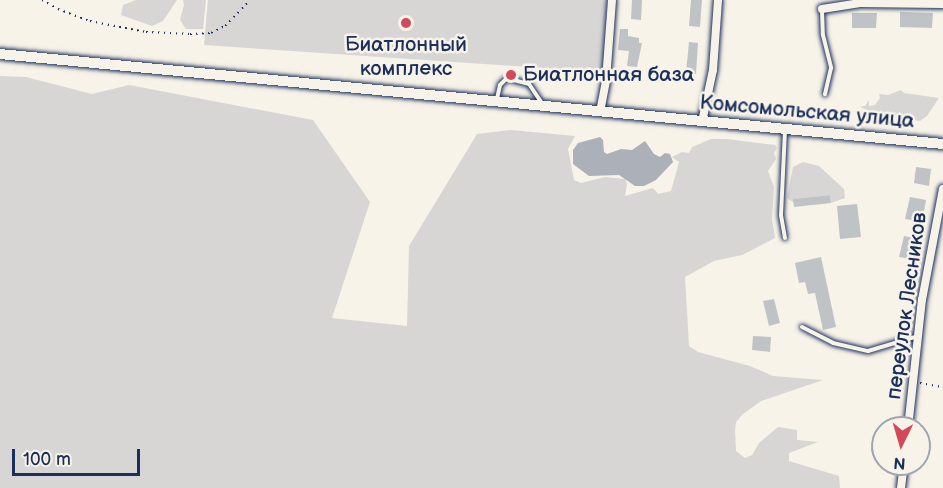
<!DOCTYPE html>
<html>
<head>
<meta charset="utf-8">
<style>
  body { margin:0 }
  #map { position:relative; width:943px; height:488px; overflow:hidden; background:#f7f3e8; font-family:"Balsamiq Sans",sans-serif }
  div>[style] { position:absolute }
  .green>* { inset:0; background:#d7d6d4 }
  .water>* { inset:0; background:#acb0b9 }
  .building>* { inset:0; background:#c0c3c5 }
  .path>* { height:1.5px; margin-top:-0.75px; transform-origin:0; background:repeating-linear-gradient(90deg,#1b2f5e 0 1.5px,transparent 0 6px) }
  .roads { filter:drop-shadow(0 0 2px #1b2f5e) drop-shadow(0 0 2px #1b2f5e) }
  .service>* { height:4px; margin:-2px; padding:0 2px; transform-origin:2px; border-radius:2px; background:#f7f3e8 }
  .minor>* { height:8px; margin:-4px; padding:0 4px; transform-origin:4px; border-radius:4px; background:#f7f3e8 }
  .secondary>* { height:10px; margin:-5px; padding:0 5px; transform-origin:5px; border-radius:5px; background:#f7f3e8 }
  .dots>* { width:16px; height:16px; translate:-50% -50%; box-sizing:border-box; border:3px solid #f7f3e8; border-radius:50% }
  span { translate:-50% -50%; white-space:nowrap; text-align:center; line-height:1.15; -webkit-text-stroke:5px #f7f3e8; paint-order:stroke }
  .poi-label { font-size:21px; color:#1b2f5e }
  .left { translate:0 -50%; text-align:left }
  .street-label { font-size:21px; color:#1b2f5e }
  .north { position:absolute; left:871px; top:416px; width:60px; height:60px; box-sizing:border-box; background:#f7f3e8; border:2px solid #9fa5b1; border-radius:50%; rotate:185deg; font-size:16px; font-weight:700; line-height:24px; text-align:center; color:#1b2f5e }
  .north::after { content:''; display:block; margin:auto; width:21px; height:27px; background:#d1495b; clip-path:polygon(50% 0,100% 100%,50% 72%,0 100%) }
  .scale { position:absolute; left:12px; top:449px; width:128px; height:27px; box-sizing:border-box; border:3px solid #1b2f5e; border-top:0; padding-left:8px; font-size:18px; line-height:21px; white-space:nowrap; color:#1b2f5e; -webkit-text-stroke:4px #f7f3e8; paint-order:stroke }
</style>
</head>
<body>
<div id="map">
  <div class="green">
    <i style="clip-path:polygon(136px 0,177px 0,163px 21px,152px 26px,121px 15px,123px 5px)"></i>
    <i style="clip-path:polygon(183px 0,206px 0,203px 29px,186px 29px,180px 20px,184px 5px)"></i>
    <i style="clip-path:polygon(208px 0,607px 0,603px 72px,204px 45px)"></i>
    <i style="clip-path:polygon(0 76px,26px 77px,92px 94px,129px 85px,313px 120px,370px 202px,332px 318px,407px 326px,409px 246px,477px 134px,511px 130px,575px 136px,568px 149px,574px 180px,581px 183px,605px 177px,625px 179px,627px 184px,625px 196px,653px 188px,658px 194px,671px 191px,679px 162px,672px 157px,682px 152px,689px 153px,692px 147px,711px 139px,727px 139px,775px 145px,777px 148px,774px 153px,776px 159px,768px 171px,774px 187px,772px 219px,775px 238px,742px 255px,714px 261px,685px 277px,689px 346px,698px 352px,750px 366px,773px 376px,823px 380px,761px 401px,743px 414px,736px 422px,735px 430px,736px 451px,745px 458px,752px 455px,759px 443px,778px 427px,797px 430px,797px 440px,818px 442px,789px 453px,789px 461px,839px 476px,840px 488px,0 488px)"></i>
    <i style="clip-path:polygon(901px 90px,904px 93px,939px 98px,927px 116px,920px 121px,880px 115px,860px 107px,865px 106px,869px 100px,869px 106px,875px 105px,880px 98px,879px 94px,888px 95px)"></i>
    <i style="clip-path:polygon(803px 162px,819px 166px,844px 189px,845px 198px,831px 203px,830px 195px,794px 199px,794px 203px,787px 198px,793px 167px)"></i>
  </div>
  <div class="water">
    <i style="clip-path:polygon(600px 137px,603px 140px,604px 152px,607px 154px,621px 149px,632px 150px,645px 141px,654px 154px,660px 157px,665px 153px,670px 154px,673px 162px,656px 180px,644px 186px,635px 186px,619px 175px,589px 176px,573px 164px,573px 150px,578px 143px)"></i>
  </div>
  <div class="building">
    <i style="clip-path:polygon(632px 0,642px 0,641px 20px,631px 19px)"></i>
    <i style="clip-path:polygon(691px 0,702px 0,700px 27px,689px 26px)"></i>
    <i style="clip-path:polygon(900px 12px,933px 13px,932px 28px,900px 27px)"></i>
    <i style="clip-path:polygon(852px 13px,877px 13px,876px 28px,852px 28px)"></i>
    <i style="clip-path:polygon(620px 29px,628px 29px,628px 36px,639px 38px,639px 43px,642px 43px,637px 67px,627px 66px,629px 51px,618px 50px)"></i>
    <i style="clip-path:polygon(689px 42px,698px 43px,696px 74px,686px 73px)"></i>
    <i style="clip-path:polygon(916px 167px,931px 169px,929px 186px,914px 183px)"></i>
    <i style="clip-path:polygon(830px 195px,831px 203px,794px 207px,793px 199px)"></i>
    <i style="clip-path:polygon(910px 197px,926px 200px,922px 222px,905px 219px)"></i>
    <i style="clip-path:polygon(857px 204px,861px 237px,840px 239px,837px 206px)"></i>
    <i style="clip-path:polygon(904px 236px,920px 239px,916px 260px,899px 257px)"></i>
    <i style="clip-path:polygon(821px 257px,836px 327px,823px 330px,815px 293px,808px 294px,805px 282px,799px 283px,795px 263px)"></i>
    <i style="clip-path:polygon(774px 299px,780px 323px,769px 326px,763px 301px)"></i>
    <i style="clip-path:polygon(753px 336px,771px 337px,770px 352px,752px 350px)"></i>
  </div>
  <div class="path">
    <i style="left:42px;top:0;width:18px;rotate:29deg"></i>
    <i style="left:58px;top:9px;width:34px;rotate:21deg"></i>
    <i style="left:90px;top:21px;width:57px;rotate:11.1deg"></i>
    <i style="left:146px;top:32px;width:44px;rotate:2.6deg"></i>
    <i style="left:190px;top:34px;width:21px;rotate:-3deg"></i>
    <i style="left:211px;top:33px;width:16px;rotate:-27deg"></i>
    <i style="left:225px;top:26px;width:36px;rotate:-46deg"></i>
    <i style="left:920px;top:383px;width:23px;rotate:10deg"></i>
  </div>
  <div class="roads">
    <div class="service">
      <i style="left:822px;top:10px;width:25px;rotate:88deg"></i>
      <i style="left:823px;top:35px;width:34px;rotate:76deg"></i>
      <i style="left:831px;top:68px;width:27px;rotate:103deg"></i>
      <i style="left:497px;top:99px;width:14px;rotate:-78deg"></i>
      <i style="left:500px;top:85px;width:8px;rotate:-45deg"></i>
      <i style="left:506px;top:79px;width:4px"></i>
      <i style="left:510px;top:79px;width:20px;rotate:15deg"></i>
      <i style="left:529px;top:84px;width:23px;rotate:56deg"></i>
      <i style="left:785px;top:238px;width:23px;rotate:-100deg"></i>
      <i style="left:781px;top:215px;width:84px;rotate:-87.3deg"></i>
      <i style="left:802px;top:327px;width:35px;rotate:27deg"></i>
      <i style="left:833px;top:343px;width:36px;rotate:13deg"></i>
      <i style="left:868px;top:351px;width:52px;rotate:-16.7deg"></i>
    </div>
    <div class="minor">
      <i style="left:822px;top:9px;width:37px;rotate:-9deg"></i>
      <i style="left:859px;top:3px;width:84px;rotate:0.7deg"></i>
      <i style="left:600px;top:112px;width:33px;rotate:-79deg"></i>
      <i style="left:606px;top:80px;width:80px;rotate:-85.7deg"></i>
      <i style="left:702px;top:122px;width:53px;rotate:-78.1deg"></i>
      <i style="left:713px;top:70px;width:70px;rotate:-85.9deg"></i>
      <i style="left:908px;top:428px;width:129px;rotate:-83.8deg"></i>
      <i style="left:922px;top:300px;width:113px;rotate:-79.3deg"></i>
      <i style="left:901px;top:488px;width:24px;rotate:-83deg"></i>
    </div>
    <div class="secondary">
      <i style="left:0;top:54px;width:947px;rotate:5.45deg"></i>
    </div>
  </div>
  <div class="dots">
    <i style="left:406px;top:23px;background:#d1495b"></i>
    <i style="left:511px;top:75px;background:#d1495b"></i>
  </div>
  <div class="poi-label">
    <span style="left:406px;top:57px">Биатлонный<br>комплекс</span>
    <span class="left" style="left:523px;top:75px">Биатлонная база</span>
  </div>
  <div class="street-label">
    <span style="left:807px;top:112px;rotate:5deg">Комсомольская улица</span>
    <span style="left:907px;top:306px;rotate:-82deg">переулок Лесников</span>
  </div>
  <div class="north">N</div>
  <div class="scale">100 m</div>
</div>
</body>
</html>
